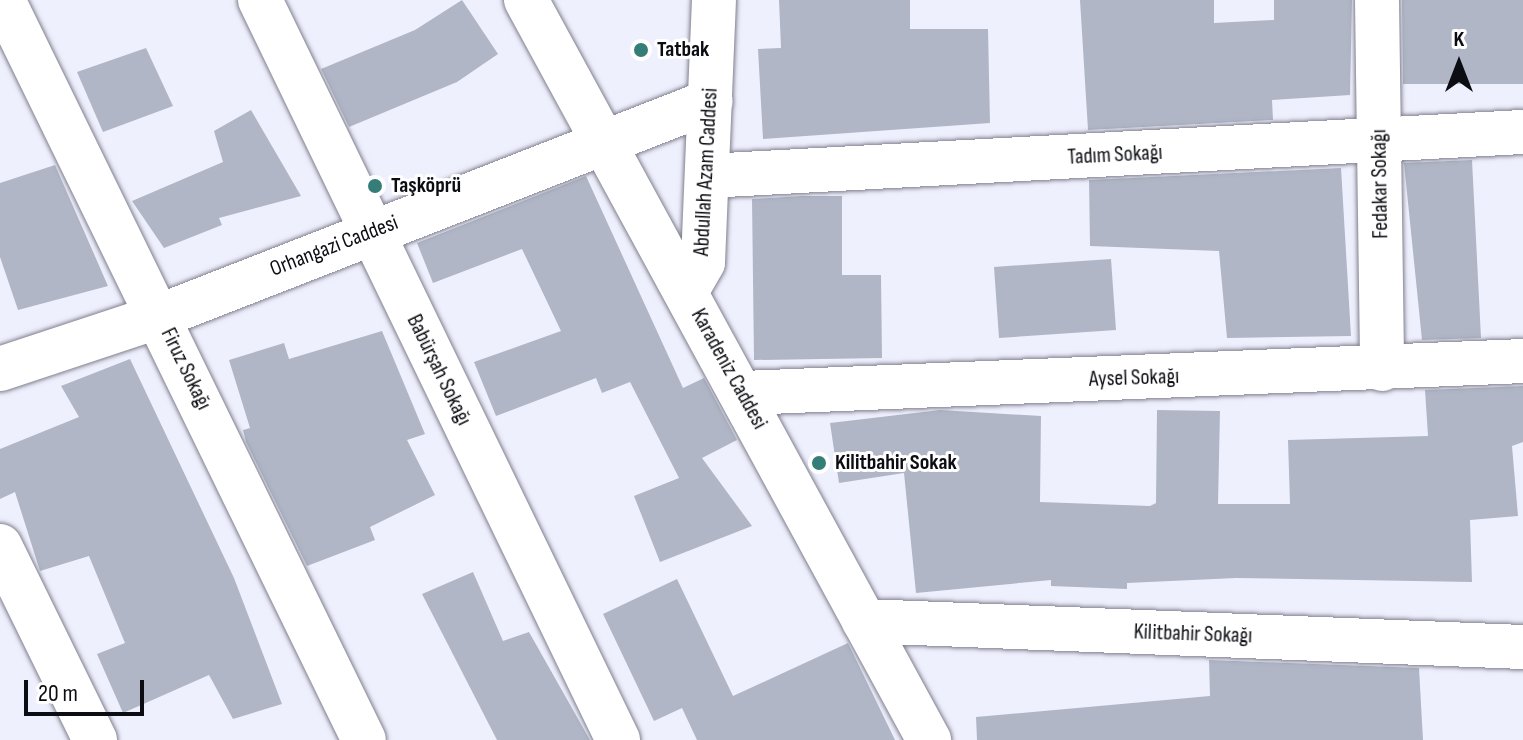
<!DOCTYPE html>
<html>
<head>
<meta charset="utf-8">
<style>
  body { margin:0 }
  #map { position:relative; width:1523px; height:740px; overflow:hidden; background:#eff0fd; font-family:"Sofia Sans Condensed",sans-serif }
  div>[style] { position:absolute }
  .building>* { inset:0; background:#b0b6c5 }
  .roads { filter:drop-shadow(0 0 2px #7f7f8e) drop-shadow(0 0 2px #7f7f8e) }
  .minor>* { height:44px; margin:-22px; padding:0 22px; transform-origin:22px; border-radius:22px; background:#fff }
  .dots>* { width:22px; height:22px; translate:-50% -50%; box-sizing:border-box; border:4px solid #fff; border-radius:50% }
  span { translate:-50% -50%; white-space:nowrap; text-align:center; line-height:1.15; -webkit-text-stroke:6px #fff; paint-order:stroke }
  .poi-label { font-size:22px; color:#0c0d12; font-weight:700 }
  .left { translate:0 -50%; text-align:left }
  .street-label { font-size:22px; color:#0c0d12 }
  .north { position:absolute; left:1419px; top:24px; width:80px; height:80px; -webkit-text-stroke:6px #fff; paint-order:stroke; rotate:0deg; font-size:22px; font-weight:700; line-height:32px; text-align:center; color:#0c0d12 }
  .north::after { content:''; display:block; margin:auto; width:28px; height:36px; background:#0c0d12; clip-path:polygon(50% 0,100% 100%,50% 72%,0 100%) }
  .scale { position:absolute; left:24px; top:680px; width:120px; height:36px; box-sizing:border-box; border:4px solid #0c0d12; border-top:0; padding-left:10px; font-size:24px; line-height:28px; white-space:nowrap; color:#0c0d12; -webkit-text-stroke:6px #fff; paint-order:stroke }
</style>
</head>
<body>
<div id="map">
  <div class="building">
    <i style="clip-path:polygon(462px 0,498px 54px,457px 82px,349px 127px,321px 69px,415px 30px)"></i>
    <i style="clip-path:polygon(779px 0,910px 0,910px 29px,988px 29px,990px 123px,763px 139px,758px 49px,781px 48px)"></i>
    <i style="clip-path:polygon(1080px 0,1214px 0,1214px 23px,1274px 20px,1274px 0,1352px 0,1350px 95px,1272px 100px,1273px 120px,1088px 130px)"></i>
    <i style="clip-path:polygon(1402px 0,1523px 0,1523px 84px,1403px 84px)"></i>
    <i style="clip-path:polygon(146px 48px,173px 106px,103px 132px,77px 72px)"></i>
    <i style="clip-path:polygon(251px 110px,301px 196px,219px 218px,222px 225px,164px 248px,132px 201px,223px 162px,214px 131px)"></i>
    <i style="clip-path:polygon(1472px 160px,1481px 338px,1422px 340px,1404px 163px)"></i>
    <i style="clip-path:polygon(55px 165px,108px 286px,18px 310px,0 257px,0 183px)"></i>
    <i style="clip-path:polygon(1341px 168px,1351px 336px,1227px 338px,1219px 251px,1090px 246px,1089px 180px)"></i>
    <i style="clip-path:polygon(586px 176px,683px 388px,704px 378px,737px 440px,702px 458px,752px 526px,660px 562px,634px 496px,679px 478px,630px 382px,602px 393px,596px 378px,496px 416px,474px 362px,561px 331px,522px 249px,433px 283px,417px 243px)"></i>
    <i style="clip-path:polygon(801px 196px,842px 196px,842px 275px,881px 275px,882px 358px,754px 360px,752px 199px)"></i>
    <i style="clip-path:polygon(1111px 259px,1116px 330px,999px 338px,994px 267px)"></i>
    <i style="clip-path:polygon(382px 331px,425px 434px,407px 440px,435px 495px,370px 527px,375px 540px,307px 566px,246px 442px,243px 430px,250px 428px,229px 360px,284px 343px,289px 359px)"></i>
    <i style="clip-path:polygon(130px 359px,234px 578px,282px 704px,233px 719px,209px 675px,123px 713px,97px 654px,125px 643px,89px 556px,40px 571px,15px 492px,0 499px,0 449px,79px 417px,61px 386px)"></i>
    <i style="clip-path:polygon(1523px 386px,1523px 442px,1512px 446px,1518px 516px,1470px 520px,1472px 582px,1236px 578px,1127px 583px,1127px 589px,1051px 586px,1051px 580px,916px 593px,904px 473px,839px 483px,830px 423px,940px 410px,1041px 416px,1040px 502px,1150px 506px,1156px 503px,1157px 410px,1220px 411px,1218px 504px,1290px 504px,1288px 440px,1428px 436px,1425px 390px)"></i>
    <i style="clip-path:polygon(473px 572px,503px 641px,529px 632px,590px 740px,497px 740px,422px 594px)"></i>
    <i style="clip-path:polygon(677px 579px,733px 696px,848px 643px,895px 740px,697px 740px,682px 708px,654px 721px,603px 614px)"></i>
    <i style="clip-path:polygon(1209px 660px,1419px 668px,1423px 740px,977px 740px,976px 717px,1210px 696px)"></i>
  </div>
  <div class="roads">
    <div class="minor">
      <i style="left:3px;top:0;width:823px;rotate:64deg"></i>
      <i style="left:260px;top:0;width:822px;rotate:64.18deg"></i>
      <i style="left:526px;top:0;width:843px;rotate:61.43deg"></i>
      <i style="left:1377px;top:0;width:369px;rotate:89.2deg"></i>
      <i style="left:707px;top:176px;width:817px;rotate:-3.09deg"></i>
      <i style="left:686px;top:292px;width:34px;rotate:-60deg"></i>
      <i style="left:703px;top:262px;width:262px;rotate:-87.6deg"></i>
      <i style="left:0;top:369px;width:169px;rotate:-18.3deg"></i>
      <i style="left:160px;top:316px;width:591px;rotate:-21.32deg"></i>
      <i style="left:744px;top:393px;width:780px;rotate:-2.35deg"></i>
      <i style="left:0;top:546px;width:216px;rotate:63.9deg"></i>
      <i style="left:864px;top:621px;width:660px;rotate:2.26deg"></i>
    </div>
  </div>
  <div class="dots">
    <i style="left:641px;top:50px;background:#357d79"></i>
    <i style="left:375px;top:186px;background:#357d79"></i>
    <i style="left:819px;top:463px;background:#357d79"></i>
  </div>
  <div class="poi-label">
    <span class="left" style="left:657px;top:50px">Tatbak</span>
    <span class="left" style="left:391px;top:186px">Taşköprü</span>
    <span class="left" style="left:835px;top:463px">Kilitbahir Sokak</span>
  </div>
  <div class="street-label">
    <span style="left:1115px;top:155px;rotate:-3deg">Tadım Sokağı</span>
    <span style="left:706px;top:172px;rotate:-87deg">Abdullah Azam Caddesi</span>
    <span style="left:1380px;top:184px;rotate:-91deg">Fedakar Sokağı</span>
    <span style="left:334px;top:246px;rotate:-21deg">Orhangazi Caddesi</span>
    <span style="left:186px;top:369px;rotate:64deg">Firuz Sokağı</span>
    <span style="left:729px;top:369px;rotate:61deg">Karadeniz Caddesi</span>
    <span style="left:439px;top:370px;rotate:64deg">Babürşah Sokağı</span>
    <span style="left:1134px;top:378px;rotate:-2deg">Aysel Sokağı</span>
    <span style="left:1193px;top:634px;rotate:2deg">Kilitbahir Sokağı</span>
  </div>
  <div class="north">K</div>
  <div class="scale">20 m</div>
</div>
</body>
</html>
